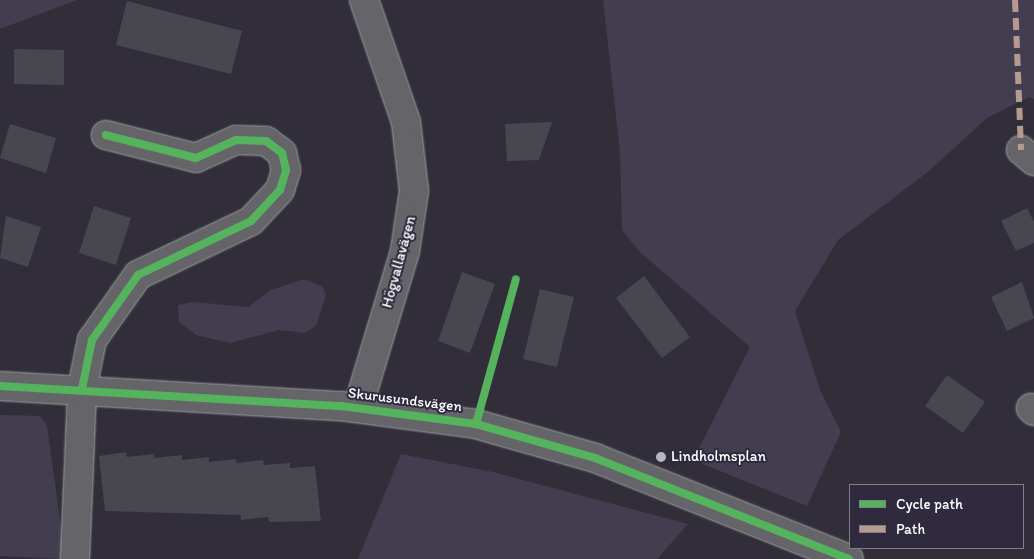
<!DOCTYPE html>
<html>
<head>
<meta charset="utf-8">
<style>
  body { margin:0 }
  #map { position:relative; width:1034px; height:559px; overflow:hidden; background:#312e39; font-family:Itim,sans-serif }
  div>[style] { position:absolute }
  .green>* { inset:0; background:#433e4f }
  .building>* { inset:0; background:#48464e }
  .roads { filter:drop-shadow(0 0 1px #a2a1a6) drop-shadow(0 0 1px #a2a1a6) }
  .minor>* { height:28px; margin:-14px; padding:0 14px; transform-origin:14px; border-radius:14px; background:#656469 }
  .quiet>* { height:6px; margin-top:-3px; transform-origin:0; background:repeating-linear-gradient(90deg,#b69a8f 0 12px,transparent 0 18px) }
  .cycleway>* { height:8px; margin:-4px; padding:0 4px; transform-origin:4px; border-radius:4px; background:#56b35d }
  .dots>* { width:14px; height:14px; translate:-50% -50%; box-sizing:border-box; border:2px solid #2f2a3d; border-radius:50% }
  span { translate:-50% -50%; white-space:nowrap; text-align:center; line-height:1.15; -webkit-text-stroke:4px #2f2a3d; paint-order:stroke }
  .street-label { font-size:15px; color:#fff }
  .poi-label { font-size:15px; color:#fff }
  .left { translate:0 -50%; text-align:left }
  .legend { position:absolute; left:849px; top:484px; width:175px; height:65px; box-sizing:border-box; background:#2f2a3d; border:1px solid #827f8b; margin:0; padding:6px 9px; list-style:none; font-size:15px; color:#fff }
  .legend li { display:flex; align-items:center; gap:10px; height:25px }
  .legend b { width:25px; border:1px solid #827f8b }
</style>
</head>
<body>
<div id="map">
  <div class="green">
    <i style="clip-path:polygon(0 0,77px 0,0 29px)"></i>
    <i style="clip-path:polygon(603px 0,1034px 0,1034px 99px,1029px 97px,987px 118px,929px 171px,838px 240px,795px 311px,820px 390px,841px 432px,807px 506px,693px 460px,750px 347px,640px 252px,622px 230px,620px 152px)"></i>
    <i style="clip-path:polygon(304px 279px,322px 286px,326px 295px,316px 326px,305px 333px,279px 330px,230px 343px,196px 335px,179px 322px,178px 305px,193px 302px,248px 307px,271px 290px)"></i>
    <i style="clip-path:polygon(0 415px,40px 416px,47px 425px,64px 550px,61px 559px,0 556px)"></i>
    <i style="clip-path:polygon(401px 454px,493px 472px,688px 524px,657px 559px,358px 559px)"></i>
  </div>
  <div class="building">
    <i style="clip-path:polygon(127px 1px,242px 31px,231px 74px,116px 45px)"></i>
    <i style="clip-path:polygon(14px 49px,64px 50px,64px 85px,14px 84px)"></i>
    <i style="clip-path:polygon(552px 122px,539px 160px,507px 161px,505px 124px)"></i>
    <i style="clip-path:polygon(10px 124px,56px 138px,46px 173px,0 158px)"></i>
    <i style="clip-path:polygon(94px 206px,131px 218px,116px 265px,79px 253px)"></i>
    <i style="clip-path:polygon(1027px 208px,1034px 222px,1034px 243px,1016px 251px,1001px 221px)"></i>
    <i style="clip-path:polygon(6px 216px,41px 227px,28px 267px,0 258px)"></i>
    <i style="clip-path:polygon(462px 272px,495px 284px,470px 353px,438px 341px)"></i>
    <i style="clip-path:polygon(644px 276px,690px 337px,662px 358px,616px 298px)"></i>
    <i style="clip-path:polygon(1022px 282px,1034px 318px,1007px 331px,991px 297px)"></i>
    <i style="clip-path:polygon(540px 289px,574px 297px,557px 367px,523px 359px)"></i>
    <i style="clip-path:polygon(947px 375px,985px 402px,963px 433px,925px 406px)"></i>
    <i style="clip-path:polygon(126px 452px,127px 457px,154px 454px,154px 458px,182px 455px,182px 460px,209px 457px,209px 462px,236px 459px,236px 463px,263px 460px,264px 465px,290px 463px,290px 468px,315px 466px,321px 521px,269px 522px,268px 517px,241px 520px,241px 515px,105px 511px,99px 456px)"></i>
  </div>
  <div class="roads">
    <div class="minor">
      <i style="left:1021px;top:150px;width:17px;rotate:40deg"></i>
      <i style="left:0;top:386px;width:342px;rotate:3.4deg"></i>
      <i style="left:341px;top:406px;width:136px;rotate:7.6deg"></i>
      <i style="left:476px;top:424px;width:124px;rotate:15.9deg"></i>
      <i style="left:595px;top:458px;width:273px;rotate:21.7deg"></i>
      <i style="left:358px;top:407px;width:163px;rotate:-73.2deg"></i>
      <i style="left:405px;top:251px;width:61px;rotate:-81.5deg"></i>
      <i style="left:414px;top:191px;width:69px;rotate:-96.6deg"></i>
      <i style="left:406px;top:122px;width:129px;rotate:-109deg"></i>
      <i style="left:1031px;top:408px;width:4px;rotate:45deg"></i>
      <i style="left:75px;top:559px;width:170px;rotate:-87.6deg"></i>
      <i style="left:82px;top:389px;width:50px;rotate:-78.5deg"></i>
      <i style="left:92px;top:340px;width:80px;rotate:-54.7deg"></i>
      <i style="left:138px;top:275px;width:125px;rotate:-25.5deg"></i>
      <i style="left:251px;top:221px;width:42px;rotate:-46.9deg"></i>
      <i style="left:280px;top:190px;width:21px;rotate:-73deg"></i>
      <i style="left:286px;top:170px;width:17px;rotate:-103deg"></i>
      <i style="left:282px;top:153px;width:20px;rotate:-143deg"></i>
      <i style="left:266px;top:141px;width:30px;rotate:-178deg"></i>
      <i style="left:236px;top:140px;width:44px;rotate:155.8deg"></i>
      <i style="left:196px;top:158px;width:93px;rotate:-165.7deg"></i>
    </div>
  </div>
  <div class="quiet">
    <i style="left:1015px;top:0;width:150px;rotate:87.7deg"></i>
  </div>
  <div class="cycleway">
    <i style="left:0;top:386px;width:342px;rotate:3.4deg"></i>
    <i style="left:341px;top:406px;width:136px;rotate:7.6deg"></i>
    <i style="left:476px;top:424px;width:124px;rotate:15.9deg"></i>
    <i style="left:595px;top:458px;width:273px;rotate:21.7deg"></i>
    <i style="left:82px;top:389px;width:50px;rotate:-78.5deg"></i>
    <i style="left:92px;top:340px;width:80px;rotate:-54.7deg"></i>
    <i style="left:138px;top:275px;width:125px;rotate:-25.5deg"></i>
    <i style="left:251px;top:221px;width:42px;rotate:-46.9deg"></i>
    <i style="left:280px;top:190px;width:21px;rotate:-73deg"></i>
    <i style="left:286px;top:170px;width:17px;rotate:-103deg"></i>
    <i style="left:282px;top:153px;width:20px;rotate:-143deg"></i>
    <i style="left:266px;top:141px;width:30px;rotate:-178deg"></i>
    <i style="left:236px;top:140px;width:44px;rotate:155.8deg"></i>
    <i style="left:196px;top:158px;width:93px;rotate:-165.7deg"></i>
    <i style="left:476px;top:424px;width:150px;rotate:-74.6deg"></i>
  </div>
  <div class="dots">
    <i style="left:661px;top:457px;background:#b7b6ba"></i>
  </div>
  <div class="street-label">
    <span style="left:399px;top:262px;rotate:-75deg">Högvallavägen</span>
    <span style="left:405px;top:400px;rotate:7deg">Skurusundsvägen</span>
  </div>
  <div class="poi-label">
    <span class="left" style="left:671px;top:457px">Lindholmsplan</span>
  </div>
  <ul class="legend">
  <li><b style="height:6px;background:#56b35d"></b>Cycle path</li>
  <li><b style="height:6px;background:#b69a8f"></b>Path</li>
  </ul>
</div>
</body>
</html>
